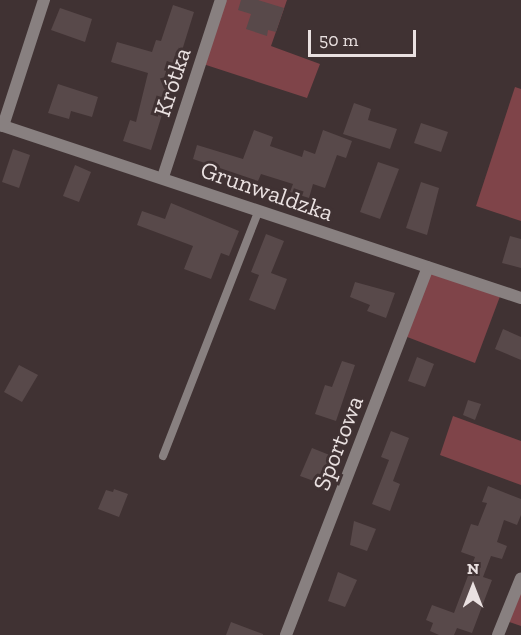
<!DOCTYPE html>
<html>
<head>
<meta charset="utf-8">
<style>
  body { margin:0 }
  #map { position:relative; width:521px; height:635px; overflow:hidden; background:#403233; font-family:"Zilla Slab",serif }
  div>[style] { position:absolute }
  .green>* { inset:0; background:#7f4449 }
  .building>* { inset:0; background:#58494a }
  .lane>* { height:8px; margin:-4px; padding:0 4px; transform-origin:4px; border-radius:4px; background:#888080 }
  .street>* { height:12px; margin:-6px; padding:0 6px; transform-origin:6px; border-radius:6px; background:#888080 }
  span { translate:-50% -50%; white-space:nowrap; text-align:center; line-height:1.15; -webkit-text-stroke:6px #403233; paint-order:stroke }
  .street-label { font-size:24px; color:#eae1e1 }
  .north { position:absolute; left:443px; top:557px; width:60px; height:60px; -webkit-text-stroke:4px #403233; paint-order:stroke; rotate:0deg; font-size:16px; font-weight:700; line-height:24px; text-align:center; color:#eae1e1 }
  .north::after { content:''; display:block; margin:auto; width:21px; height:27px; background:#eae1e1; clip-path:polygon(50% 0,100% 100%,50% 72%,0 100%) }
  .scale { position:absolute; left:308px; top:30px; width:108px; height:27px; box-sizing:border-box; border:3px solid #eae1e1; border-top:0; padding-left:8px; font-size:18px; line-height:21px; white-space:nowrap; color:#eae1e1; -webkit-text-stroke:4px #403233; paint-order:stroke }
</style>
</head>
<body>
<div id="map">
  <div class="green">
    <i style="clip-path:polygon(221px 0,287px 0,271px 46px,320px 64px,307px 98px,200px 63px)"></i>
    <i style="clip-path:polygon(515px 87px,521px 89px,521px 221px,476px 206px)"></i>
    <i style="clip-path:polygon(428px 267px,502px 291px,475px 363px,402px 335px)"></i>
    <i style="clip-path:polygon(453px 416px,521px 441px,521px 485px,440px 455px)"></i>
    <i style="clip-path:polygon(521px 578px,521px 626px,504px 620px)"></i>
  </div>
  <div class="building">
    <i style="clip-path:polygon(241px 0,258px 0,284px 8px,276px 32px,268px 30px,267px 36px,246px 29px,251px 14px,238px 10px)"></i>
    <i style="clip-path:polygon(173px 5px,194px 12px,151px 150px,123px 141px,130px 120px,136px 122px,148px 73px,111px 62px,117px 42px,152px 52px,156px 40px,161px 41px)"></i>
    <i style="clip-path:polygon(60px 8px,92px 19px,85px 42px,51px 30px)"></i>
    <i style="clip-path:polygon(58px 84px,98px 97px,92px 117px,71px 111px,69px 119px,48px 113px)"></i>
    <i style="clip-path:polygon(354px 103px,371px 109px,368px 120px,397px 129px,390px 149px,343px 134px)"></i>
    <i style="clip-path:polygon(421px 123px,448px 132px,441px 152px,414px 143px)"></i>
    <i style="clip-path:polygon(254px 130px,273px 137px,270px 146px,302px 157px,304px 150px,315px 154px,323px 130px,352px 141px,346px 158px,337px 155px,325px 188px,313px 184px,309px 198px,290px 192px,293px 184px,261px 174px,258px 181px,193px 159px,197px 145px,243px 159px)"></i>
    <i style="clip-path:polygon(13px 149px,30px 155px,19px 188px,2px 182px)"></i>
    <i style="clip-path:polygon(378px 162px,399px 169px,380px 219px,360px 212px)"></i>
    <i style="clip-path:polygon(75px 165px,91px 172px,79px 202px,63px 196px)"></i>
    <i style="clip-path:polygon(421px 182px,439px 188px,427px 235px,406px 228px)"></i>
    <i style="clip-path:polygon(171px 203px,239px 231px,229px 256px,221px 253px,211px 279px,184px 269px,193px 246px,137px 225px,142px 211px,165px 219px)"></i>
    <i style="clip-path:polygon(266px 234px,284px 241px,271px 273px,287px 279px,275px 310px,249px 300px,259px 275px,251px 272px)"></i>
    <i style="clip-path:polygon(510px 236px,521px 239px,521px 268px,502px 263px)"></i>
    <i style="clip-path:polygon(355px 282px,395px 293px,386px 318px,367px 311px,370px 305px,350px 297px)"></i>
    <i style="clip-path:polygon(503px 329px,521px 337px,521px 360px,495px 349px)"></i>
    <i style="clip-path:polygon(417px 357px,434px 364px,425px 387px,408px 381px)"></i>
    <i style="clip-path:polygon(342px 361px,355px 365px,336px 421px,315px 414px,325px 385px,332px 387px)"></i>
    <i style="clip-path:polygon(19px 365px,38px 375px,22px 402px,4px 392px)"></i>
    <i style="clip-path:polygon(468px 400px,481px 404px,475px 420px,463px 415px)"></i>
    <i style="clip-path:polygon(391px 431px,409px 438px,393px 481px,400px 484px,390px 511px,372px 504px,389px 460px,381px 457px)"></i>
    <i style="clip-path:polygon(312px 448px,332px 456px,322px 484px,300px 476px)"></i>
    <i style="clip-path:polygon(488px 486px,521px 499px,521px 515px,517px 525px,504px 520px,497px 542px,507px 546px,502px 559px,491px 556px,483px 577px,492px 580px,472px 633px,457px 628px,454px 635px,439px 635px,430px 631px,433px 623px,426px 620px,432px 605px,454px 613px,475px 557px,461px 552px,471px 524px,478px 526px,487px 503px,482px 502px)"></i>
    <i style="clip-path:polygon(114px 489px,128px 494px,119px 517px,98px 509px,106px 490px,113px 492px)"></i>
    <i style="clip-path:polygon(354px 521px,376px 529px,367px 551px,350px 545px)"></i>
    <i style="clip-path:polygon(338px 572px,357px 580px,345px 607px,328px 601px)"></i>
    <i style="clip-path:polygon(231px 622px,263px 634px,263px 635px,226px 635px)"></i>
  </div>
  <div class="lane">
    <i style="left:163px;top:456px;width:264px;rotate:-68.7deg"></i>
  </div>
  <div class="street">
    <i style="left:0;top:125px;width:549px;rotate:18.37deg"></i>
    <i style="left:3px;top:126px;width:133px;rotate:-72deg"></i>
    <i style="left:163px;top:177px;width:186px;rotate:-71.9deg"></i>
    <i style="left:286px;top:635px;width:394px;rotate:-68.9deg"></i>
    <i style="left:498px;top:635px;width:61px;rotate:-68deg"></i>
  </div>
  <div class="street-label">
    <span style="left:172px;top:82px;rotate:-72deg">Krótka</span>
    <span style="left:267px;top:191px;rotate:19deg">Grunwaldzka</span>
    <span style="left:338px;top:443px;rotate:-69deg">Sportowa</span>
  </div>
  <div class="north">N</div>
  <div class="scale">50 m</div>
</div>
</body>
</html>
